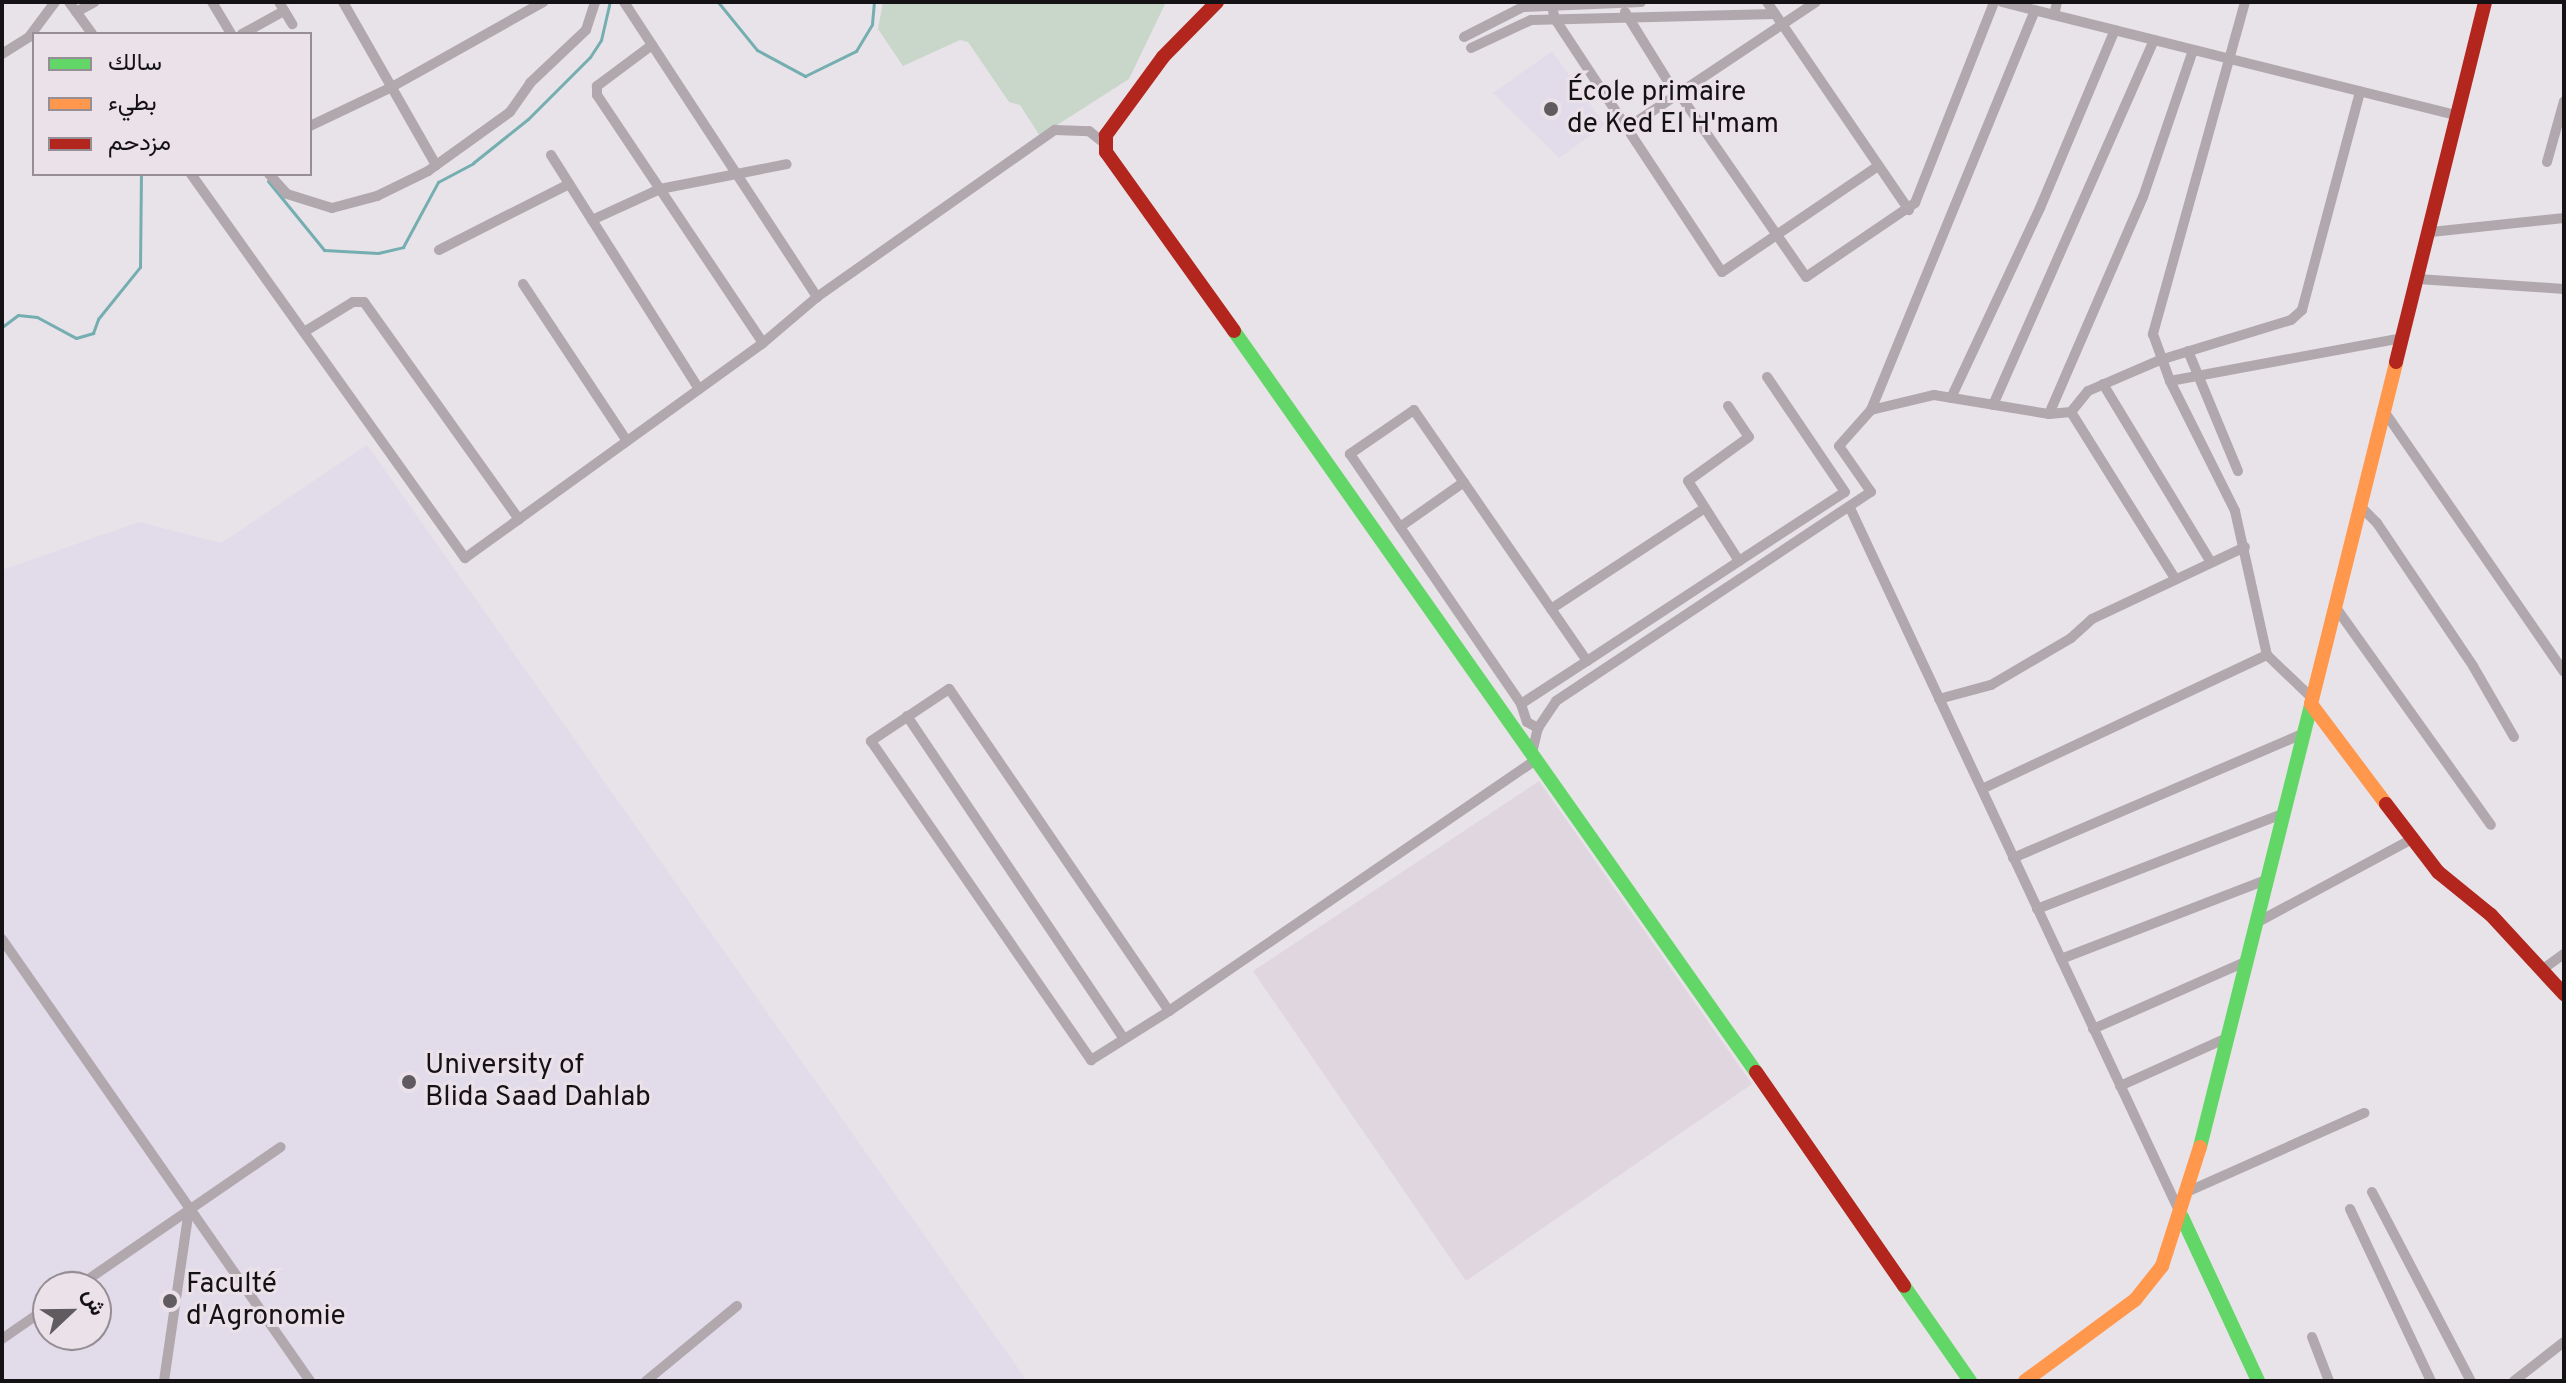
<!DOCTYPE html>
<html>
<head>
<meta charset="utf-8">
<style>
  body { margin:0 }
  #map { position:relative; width:2566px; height:1383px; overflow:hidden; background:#e8e3e8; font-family:Overpass,Vazirmatn,sans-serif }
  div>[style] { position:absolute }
  .built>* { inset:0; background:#e0d6e0 }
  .education>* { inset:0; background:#e2dcea }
  .green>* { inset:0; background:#c9d7ca }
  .stream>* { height:3px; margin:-1.5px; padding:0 1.5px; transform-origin:1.5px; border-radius:1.5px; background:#74aeb1 }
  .street>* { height:10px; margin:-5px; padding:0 5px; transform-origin:5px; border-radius:5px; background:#b1a8ae }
  .fast>* { height:14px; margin:-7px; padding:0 7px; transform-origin:7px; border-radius:7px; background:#63d668 }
  .slow>* { height:14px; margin:-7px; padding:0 7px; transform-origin:7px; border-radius:7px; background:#ff974d }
  .jam>* { height:14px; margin:-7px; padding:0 7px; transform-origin:7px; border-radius:7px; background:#b3261e }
  .dots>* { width:22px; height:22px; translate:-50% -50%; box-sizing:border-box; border:4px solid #eae1e9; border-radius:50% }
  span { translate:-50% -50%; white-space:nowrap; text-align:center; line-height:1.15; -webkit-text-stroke:6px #eae1e9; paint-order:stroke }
  .poi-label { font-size:28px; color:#151215 }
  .left { translate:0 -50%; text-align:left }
  .frame { position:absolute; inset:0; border:4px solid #151215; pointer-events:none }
  .legend { position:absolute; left:32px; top:32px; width:280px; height:144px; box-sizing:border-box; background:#eae1e9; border:2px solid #958e94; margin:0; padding:10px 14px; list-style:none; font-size:24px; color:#151215 }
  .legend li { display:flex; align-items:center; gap:16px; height:40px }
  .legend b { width:40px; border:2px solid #958e94 }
  .north { position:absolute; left:32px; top:1271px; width:80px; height:80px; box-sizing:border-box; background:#eae1e9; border:2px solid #958e94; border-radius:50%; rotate:68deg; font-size:22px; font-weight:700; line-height:32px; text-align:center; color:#151215 }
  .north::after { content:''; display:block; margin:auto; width:28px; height:36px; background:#5f5b5f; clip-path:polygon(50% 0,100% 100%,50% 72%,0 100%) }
</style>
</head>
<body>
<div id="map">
  <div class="built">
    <i style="clip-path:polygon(1539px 781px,1752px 1084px,1466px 1281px,1253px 971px)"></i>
  </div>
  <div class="education">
    <i style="clip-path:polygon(1552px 51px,1605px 125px,1559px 158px,1493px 93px)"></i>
    <i style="clip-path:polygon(evenodd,367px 445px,1027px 1381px,2px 1381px,2px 570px,139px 522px,221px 543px,367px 445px,48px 1287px,96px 1287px,96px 1335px,48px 1335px,48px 1287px)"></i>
  </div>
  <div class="green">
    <i style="clip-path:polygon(883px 2px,1166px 2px,1129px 79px,1040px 136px,1020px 105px,1009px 102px,968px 42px,960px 40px,903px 66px,878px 29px)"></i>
  </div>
  <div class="stream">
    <i style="left:718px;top:2px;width:62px;rotate:50.9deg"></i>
    <i style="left:757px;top:50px;width:55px;rotate:28.4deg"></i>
    <i style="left:805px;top:76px;width:57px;rotate:-26.1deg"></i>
    <i style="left:856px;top:51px;width:31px;rotate:-59deg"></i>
    <i style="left:872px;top:24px;width:22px;rotate:-85deg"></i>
    <i style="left:268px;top:181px;width:89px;rotate:50.9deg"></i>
    <i style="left:324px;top:250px;width:54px;rotate:3.2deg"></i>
    <i style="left:378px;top:253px;width:26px;rotate:-13deg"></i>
    <i style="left:403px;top:247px;width:74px;rotate:-61.7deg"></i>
    <i style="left:438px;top:182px;width:40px;rotate:-28deg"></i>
    <i style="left:473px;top:163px;width:70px;rotate:-38.7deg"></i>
    <i style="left:528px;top:119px;width:88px;rotate:-45deg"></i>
    <i style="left:590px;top:57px;width:20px;rotate:-57deg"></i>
    <i style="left:601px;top:40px;width:39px;rotate:-77deg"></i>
    <i style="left:2px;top:327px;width:20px;rotate:-37deg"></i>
    <i style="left:18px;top:315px;width:19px;rotate:6deg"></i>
    <i style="left:37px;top:317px;width:44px;rotate:28.3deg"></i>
    <i style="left:76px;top:338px;width:18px;rotate:-16deg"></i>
    <i style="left:93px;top:333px;width:15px;rotate:-70deg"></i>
    <i style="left:98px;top:319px;width:67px;rotate:-51.1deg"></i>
    <i style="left:140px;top:267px;width:93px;rotate:-89.4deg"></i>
  </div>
  <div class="street">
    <i style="left:69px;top:2px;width:39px;rotate:54deg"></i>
    <i style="left:212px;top:2px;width:37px;rotate:59deg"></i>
    <i style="left:279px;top:2px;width:26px;rotate:59deg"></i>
    <i style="left:343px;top:2px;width:188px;rotate:60.3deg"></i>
    <i style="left:624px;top:2px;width:353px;rotate:56.8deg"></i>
    <i style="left:1551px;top:2px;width:17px;rotate:77deg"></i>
    <i style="left:1555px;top:19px;width:303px;rotate:56.6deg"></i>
    <i style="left:1722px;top:272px;width:189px;rotate:-34.2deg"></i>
    <i style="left:1767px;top:2px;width:252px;rotate:55.7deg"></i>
    <i style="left:2002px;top:2px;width:470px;rotate:14deg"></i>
    <i style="left:2245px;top:2px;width:345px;rotate:105.5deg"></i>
    <i style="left:2153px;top:334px;width:50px;rotate:70.1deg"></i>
    <i style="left:2170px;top:381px;width:145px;rotate:63.4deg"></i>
    <i style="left:2235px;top:511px;width:148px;rotate:77.5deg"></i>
    <i style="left:2267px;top:655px;width:61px;rotate:43.7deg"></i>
    <i style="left:76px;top:12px;width:21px;rotate:-28deg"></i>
    <i style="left:1625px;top:12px;width:99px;rotate:58.2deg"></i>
    <i style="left:2054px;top:15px;width:13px;rotate:-77deg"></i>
    <i style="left:242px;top:34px;width:48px;rotate:-28.7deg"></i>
    <i style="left:1464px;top:37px;width:66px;rotate:-27deg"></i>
    <i style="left:1523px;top:7px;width:118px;rotate:-2.4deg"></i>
    <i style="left:652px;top:45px;width:69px;rotate:143.3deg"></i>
    <i style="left:597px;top:86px;width:9px;rotate:90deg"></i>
    <i style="left:597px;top:95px;width:298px;rotate:56.2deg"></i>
    <i style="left:1471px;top:48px;width:66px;rotate:-25deg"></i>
    <i style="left:1531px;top:20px;width:244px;rotate:-1.4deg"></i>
    <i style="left:2px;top:54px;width:32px;rotate:-32deg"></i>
    <i style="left:29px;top:37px;width:44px;rotate:-53.4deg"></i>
    <i style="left:1680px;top:95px;width:221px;rotate:55.3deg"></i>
    <i style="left:1806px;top:277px;width:132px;rotate:-34.2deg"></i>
    <i style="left:1915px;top:203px;width:216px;rotate:-68.5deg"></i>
    <i style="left:310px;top:126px;width:89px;rotate:-25.4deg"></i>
    <i style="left:390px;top:88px;width:176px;rotate:-29.3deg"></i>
    <i style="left:1627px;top:128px;width:227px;rotate:-33.7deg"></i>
    <i style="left:551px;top:155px;width:277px;rotate:57.7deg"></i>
    <i style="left:2547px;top:162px;width:63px;rotate:-74.4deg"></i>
    <i style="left:191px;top:174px;width:472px;rotate:54.5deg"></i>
    <i style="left:465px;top:558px;width:367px;rotate:-35.8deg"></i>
    <i style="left:763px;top:343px;width:71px;rotate:-40.4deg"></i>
    <i style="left:817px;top:297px;width:291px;rotate:-35.1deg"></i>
    <i style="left:1055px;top:130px;width:34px;rotate:2deg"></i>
    <i style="left:1089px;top:131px;width:19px;rotate:39deg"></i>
    <i style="left:269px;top:174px;width:27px;rotate:48deg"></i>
    <i style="left:287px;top:194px;width:47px;rotate:17.3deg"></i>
    <i style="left:332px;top:208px;width:47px;rotate:-14.9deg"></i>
    <i style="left:377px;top:196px;width:57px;rotate:-26.1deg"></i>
    <i style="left:428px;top:171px;width:101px;rotate:-35.7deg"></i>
    <i style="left:510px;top:112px;width:35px;rotate:-55deg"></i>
    <i style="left:530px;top:83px;width:77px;rotate:-43.4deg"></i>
    <i style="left:586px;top:30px;width:29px;rotate:-72deg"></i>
    <i style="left:592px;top:220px;width:75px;rotate:-24.5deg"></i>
    <i style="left:660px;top:189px;width:129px;rotate:-11.1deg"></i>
    <i style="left:2431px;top:232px;width:134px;rotate:-6deg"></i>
    <i style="left:439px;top:250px;width:146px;rotate:-26.9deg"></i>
    <i style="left:2418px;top:279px;width:146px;rotate:3.9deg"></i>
    <i style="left:523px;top:284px;width:188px;rotate:56.5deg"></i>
    <i style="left:304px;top:332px;width:57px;rotate:-31.5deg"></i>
    <i style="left:353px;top:302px;width:11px"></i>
    <i style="left:364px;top:302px;width:267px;rotate:54.5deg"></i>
    <i style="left:2188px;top:351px;width:130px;rotate:67.4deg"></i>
    <i style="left:2170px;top:381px;width:237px;rotate:-10.5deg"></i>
    <i style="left:2103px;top:384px;width:207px;rotate:58.8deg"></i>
    <i style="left:1951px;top:398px;width:210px;rotate:-64.9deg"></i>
    <i style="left:2040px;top:208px;width:193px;rotate:-67.2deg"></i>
    <i style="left:1993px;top:405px;width:399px;rotate:-66.2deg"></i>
    <i style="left:1728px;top:406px;width:37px;rotate:56deg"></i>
    <i style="left:1749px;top:437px;width:75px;rotate:144.2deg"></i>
    <i style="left:1688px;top:481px;width:95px;rotate:57.5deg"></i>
    <i style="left:1871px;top:410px;width:65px;rotate:-13.4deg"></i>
    <i style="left:1934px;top:395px;width:117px;rotate:9.4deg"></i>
    <i style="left:2049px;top:414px;width:22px;rotate:-5deg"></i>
    <i style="left:2071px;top:412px;width:195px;rotate:58deg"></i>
    <i style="left:2384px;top:411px;width:317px;rotate:55.4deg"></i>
    <i style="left:2071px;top:412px;width:27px;rotate:-51deg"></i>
    <i style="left:2088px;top:391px;width:78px;rotate:-23.3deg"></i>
    <i style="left:2160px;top:360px;width:137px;rotate:-17deg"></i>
    <i style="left:2291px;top:320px;width:15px;rotate:-42deg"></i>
    <i style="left:2302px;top:310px;width:226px;rotate:-75.1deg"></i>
    <i style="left:2049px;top:414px;width:236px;rotate:-66.6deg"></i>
    <i style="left:2143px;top:197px;width:155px;rotate:-71.2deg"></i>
    <i style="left:2360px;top:506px;width:24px;rotate:45deg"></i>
    <i style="left:2377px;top:523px;width:172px;rotate:56.1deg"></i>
    <i style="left:2473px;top:666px;width:82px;rotate:60deg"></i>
    <i style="left:1850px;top:508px;width:781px;rotate:64.91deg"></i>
    <i style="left:1400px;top:527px;width:78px;rotate:-35.1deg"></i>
    <i style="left:2334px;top:605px;width:270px;rotate:54.5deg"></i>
    <i style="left:1551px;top:609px;width:184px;rotate:-33.3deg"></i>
    <i style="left:1587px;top:661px;width:305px;rotate:-124.6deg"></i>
    <i style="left:1414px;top:410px;width:78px;rotate:145.5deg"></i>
    <i style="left:1350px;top:454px;width:303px;rotate:55.6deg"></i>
    <i style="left:1521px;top:704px;width:79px;rotate:-33.1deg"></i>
    <i style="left:1587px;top:661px;width:182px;rotate:-33.3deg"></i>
    <i style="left:1739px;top:561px;width:126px;rotate:-33.1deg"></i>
    <i style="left:1845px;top:492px;width:139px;rotate:-124.1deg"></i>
    <i style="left:1939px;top:699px;width:54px;rotate:-15.1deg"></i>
    <i style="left:1991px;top:685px;width:93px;rotate:-30.4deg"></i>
    <i style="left:2071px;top:638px;width:28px;rotate:-42deg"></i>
    <i style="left:2092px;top:619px;width:169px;rotate:-25.2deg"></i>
    <i style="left:1521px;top:704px;width:19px;rotate:72deg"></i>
    <i style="left:1527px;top:722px;width:13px;rotate:29deg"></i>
    <i style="left:907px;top:716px;width:389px;rotate:56.1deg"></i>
    <i style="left:1533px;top:749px;width:22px;rotate:-77deg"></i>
    <i style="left:1538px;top:728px;width:32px;rotate:-56deg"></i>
    <i style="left:1556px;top:701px;width:378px;rotate:-33.6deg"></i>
    <i style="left:1871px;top:492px;width:56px;rotate:-124.8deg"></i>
    <i style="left:1839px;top:446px;width:48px;rotate:-48.4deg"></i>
    <i style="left:1871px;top:410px;width:432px;rotate:-67.7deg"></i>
    <i style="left:1982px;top:789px;width:315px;rotate:-25.2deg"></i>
    <i style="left:2013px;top:858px;width:315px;rotate:-23.2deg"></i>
    <i style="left:2037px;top:909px;width:266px;rotate:-21.2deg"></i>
    <i style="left:2256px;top:923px;width:177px;rotate:-28.3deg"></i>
    <i style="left:2px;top:939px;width:539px;rotate:55.13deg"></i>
    <i style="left:2061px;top:959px;width:222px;rotate:-21.1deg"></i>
    <i style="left:2543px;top:969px;width:26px;rotate:-36deg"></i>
    <i style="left:1169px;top:1011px;width:390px;rotate:-124.3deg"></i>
    <i style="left:949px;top:689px;width:94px;rotate:146.3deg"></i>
    <i style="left:871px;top:741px;width:388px;rotate:55.4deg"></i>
    <i style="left:1091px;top:1060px;width:92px;rotate:-32.1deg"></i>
    <i style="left:1169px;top:1011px;width:446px;rotate:-34.4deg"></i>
    <i style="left:2093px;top:1029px;width:168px;rotate:-23.8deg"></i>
    <i style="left:2120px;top:1086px;width:117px;rotate:-24.2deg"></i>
    <i style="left:2189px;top:1191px;width:192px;rotate:-24deg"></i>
    <i style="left:2372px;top:1192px;width:213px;rotate:62.4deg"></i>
    <i style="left:2350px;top:1209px;width:190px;rotate:64.8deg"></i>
    <i style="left:77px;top:1287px;width:247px;rotate:-34.5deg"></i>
    <i style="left:2312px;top:1337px;width:47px;rotate:68.9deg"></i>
    <i style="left:2px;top:1339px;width:56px;rotate:-34.8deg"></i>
    <i style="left:164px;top:1381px;width:174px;rotate:-81.7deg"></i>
    <i style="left:646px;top:1381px;width:118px;rotate:-39.5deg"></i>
    <i style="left:2514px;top:1381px;width:63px;rotate:-38deg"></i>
  </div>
  <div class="fast">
    <i style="left:1234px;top:331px;width:906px;rotate:54.84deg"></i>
    <i style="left:2200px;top:1147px;width:457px;rotate:-75.9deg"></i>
    <i style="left:2182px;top:1217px;width:181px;rotate:65.1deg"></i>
    <i style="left:1904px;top:1286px;width:116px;rotate:55.2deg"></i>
  </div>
  <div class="slow">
    <i style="left:2386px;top:804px;width:125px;rotate:-126.9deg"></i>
    <i style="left:2311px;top:704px;width:352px;rotate:-76deg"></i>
    <i style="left:2025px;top:1381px;width:137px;rotate:-36.4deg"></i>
    <i style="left:2135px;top:1300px;width:43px;rotate:-51.5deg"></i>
    <i style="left:2162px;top:1266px;width:125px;rotate:-72.3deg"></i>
  </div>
  <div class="jam">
    <i style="left:1217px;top:2px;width:77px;rotate:134.5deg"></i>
    <i style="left:1163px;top:57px;width:97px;rotate:126.2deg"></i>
    <i style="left:1106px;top:135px;width:17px;rotate:90deg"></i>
    <i style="left:1106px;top:152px;width:220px;rotate:54.4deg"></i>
    <i style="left:2396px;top:362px;width:371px;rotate:-76.1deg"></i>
    <i style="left:2386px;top:804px;width:86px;rotate:52.6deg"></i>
    <i style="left:2438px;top:872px;width:68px;rotate:39.1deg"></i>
    <i style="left:2491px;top:915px;width:108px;rotate:47.3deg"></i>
    <i style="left:1756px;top:1072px;width:260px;rotate:55.3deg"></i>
  </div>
  <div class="dots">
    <i style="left:1551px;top:109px;background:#5f5b5f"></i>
    <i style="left:409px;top:1082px;background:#5f5b5f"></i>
    <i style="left:170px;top:1301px;background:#5f5b5f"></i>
  </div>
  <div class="poi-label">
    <span class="left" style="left:1567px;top:109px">École primaire<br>de Ked El H'mam</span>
    <span class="left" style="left:425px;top:1082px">University of<br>Blida Saad Dahlab</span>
    <span class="left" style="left:186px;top:1301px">Faculté<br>d'Agronomie</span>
  </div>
  <div class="frame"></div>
  <ul class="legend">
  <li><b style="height:10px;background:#63d668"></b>سالك</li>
  <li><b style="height:10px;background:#ff974d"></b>بطيء</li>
  <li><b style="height:10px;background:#b3261e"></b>مزدحم</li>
  </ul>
  <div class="north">ش</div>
</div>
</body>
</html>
